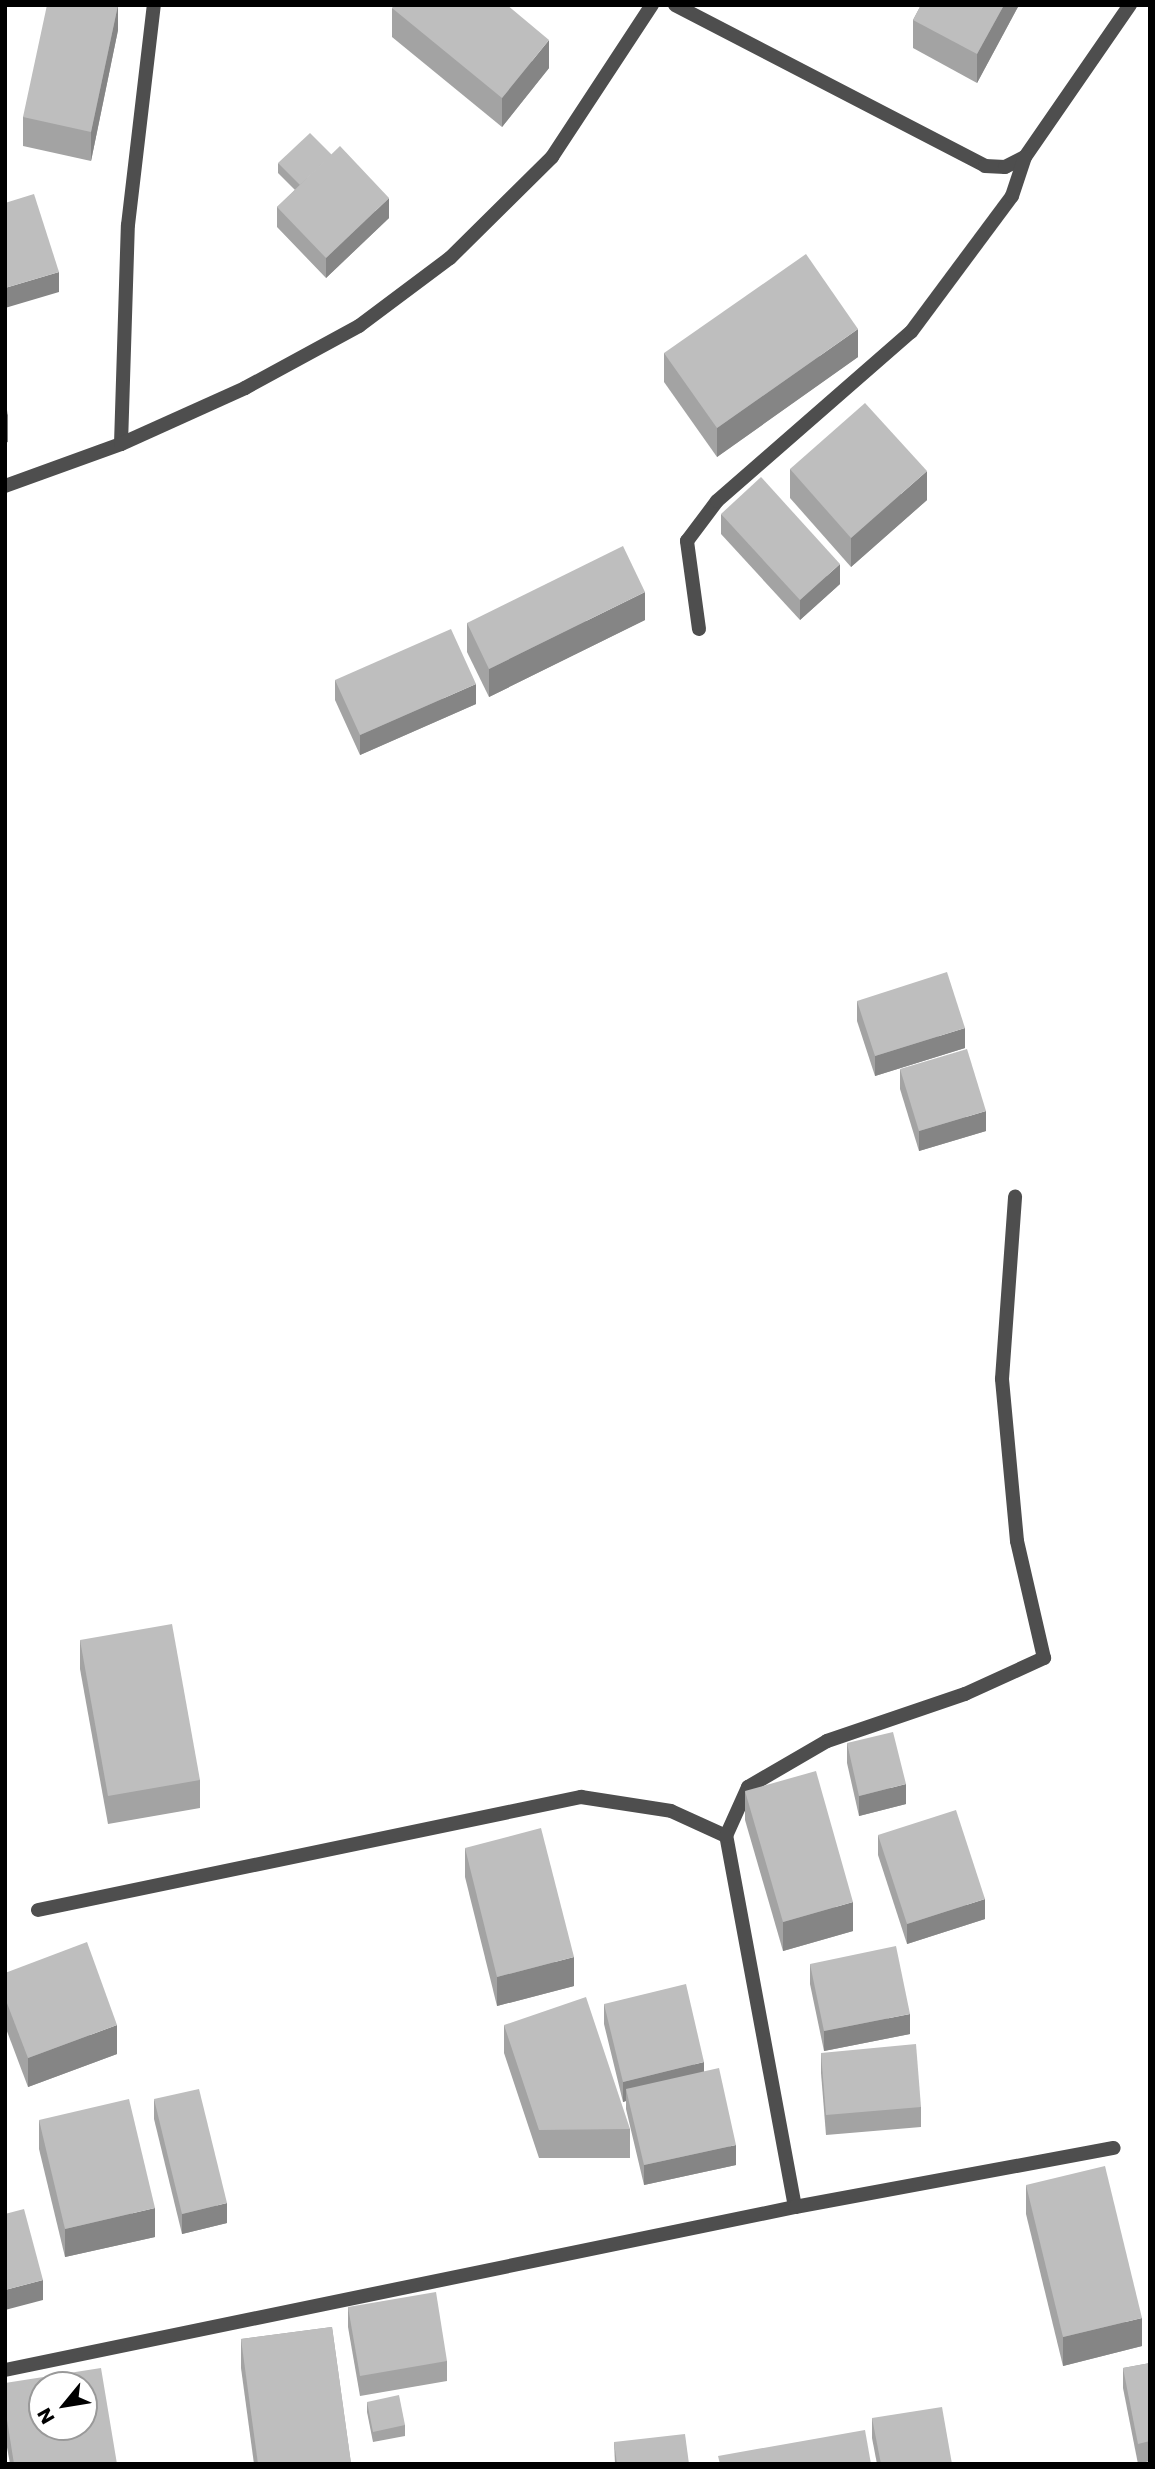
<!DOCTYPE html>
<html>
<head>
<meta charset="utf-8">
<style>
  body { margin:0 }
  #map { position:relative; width:1155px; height:2469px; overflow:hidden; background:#fff; font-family:Poppins,sans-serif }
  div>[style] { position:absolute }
  .street>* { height:14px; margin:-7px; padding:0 7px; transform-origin:7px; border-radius:7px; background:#4e4e4e }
  .wall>* { inset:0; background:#a3a3a3 }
  .shaded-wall>* { inset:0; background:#858585 }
  .building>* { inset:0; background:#bebebe }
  span { translate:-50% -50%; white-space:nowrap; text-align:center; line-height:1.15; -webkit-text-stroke:5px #fff; paint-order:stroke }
  .frame { position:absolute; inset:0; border:7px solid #000; pointer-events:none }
  .north { position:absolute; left:28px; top:2371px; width:70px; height:70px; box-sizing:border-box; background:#fff; border:2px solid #999; border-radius:50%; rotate:240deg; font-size:19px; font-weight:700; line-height:28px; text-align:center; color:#000 }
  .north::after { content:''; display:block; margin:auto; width:24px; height:32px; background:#000; clip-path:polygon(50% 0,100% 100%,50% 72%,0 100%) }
</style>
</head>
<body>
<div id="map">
  <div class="street">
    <i style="left:675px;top:5px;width:349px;rotate:27.4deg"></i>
    <i style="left:985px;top:166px;width:20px;rotate:3deg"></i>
    <i style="left:1005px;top:167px;width:22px;rotate:-27deg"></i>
    <i style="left:1025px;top:157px;width:185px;rotate:-55.4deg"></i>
    <i style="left:121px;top:444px;width:219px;rotate:-88.2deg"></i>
    <i style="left:128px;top:225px;width:222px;rotate:-83.3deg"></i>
    <i style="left:5px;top:486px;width:123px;rotate:-19.9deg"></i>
    <i style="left:121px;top:444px;width:136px;rotate:-24.3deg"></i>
    <i style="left:245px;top:388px;width:130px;rotate:-28.5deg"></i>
    <i style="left:359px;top:326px;width:114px;rotate:-36.8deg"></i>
    <i style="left:450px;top:258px;width:144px;rotate:-44.7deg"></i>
    <i style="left:552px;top:157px;width:182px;rotate:-56.7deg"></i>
    <i style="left:699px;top:629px;width:89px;rotate:-97.8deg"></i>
    <i style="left:687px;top:541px;width:50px;rotate:-53.1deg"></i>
    <i style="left:717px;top:501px;width:257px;rotate:-41.1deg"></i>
    <i style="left:911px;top:332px;width:169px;rotate:-53.4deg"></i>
    <i style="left:1012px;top:196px;width:41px;rotate:-71.6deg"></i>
    <i style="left:38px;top:1910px;width:555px;rotate:-11.76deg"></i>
    <i style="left:581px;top:1797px;width:91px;rotate:8.8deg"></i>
    <i style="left:671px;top:1811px;width:60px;rotate:24.4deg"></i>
    <i style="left:795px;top:2207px;width:377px;rotate:-100.5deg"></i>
    <i style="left:726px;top:1836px;width:54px;rotate:-65.8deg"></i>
    <i style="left:748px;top:1787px;width:91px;rotate:-30.2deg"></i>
    <i style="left:827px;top:1741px;width:146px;rotate:-18.8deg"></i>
    <i style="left:965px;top:1694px;width:87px;rotate:-24.5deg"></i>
    <i style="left:1044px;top:1658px;width:120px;rotate:-103deg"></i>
    <i style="left:1017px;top:1541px;width:163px;rotate:-95.3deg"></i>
    <i style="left:1002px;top:1379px;width:183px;rotate:-85.9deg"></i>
    <i style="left:5px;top:2370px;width:807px;rotate:-11.66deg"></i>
    <i style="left:795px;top:2207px;width:324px;rotate:-10.5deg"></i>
  </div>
  <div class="wall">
    <i style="clip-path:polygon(118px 5px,118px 30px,91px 161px,23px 146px,23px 117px)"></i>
    <i style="clip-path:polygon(921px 5px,1019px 5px,977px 83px,913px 48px,913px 20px)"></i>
    <i style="clip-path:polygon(392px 8px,549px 68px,502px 127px,392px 37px)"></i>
    <i style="clip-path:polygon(278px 163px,389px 218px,326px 278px,277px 227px,277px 207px,295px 190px,278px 173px)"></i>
    <i style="clip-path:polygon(664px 353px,858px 357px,717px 457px,664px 382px)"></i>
    <i style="clip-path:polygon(790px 469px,927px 500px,851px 567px,790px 498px)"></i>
    <i style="clip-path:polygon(721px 514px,840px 584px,800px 620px,721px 534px)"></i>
    <i style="clip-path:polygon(645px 620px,489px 697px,467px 652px,467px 623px)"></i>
    <i style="clip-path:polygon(335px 680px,476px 704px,360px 755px,335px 700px)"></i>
    <i style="clip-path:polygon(857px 1001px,965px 1048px,875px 1076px,857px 1021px)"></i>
    <i style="clip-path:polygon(900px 1069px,986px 1131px,919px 1151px,900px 1089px)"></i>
    <i style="clip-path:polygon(80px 1640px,200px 1780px,200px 1808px,108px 1824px,80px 1669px)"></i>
    <i style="clip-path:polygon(847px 1743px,906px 1804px,859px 1816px,847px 1763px)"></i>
    <i style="clip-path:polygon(745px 1791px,853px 1931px,783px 1951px,745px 1820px)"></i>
    <i style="clip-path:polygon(878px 1835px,985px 1919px,907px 1944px,878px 1855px)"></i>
    <i style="clip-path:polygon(465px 1848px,574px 1986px,497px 2006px,465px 1877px)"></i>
    <i style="clip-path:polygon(810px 1964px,910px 2034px,824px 2051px,810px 1984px)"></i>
    <i style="clip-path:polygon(5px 1973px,117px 2054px,28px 2087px,5px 2026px)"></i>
    <i style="clip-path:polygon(604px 2004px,704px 2071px,736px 2165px,644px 2185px,626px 2109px,626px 2101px,623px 2102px,604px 2024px)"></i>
    <i style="clip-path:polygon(504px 2025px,630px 2129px,630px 2158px,539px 2158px,504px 2053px)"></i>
    <i style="clip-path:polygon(821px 2053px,921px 2107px,921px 2127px,826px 2135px,821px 2073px)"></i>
    <i style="clip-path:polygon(154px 2099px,227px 2223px,182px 2234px,154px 2119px)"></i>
    <i style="clip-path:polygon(39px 2120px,155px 2237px,65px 2257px,39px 2149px)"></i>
    <i style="clip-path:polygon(1026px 2185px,1142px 2346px,1063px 2366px,1026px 2214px)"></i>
    <i style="clip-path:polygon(348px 2307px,447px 2361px,447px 2381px,360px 2396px,348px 2327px)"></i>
    <i style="clip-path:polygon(332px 2327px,351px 2464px,254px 2464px,241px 2368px,241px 2339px)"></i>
    <i style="clip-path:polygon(1150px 2363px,1150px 2461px,1138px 2464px,1123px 2388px,1123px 2368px)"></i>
    <i style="clip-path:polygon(5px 2383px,117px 2464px,10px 2464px,5px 2436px)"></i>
    <i style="clip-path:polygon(367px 2402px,405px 2425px,405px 2436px,373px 2442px,367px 2412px)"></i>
    <i style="clip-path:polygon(872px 2418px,952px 2464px,877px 2464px,872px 2438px)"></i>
    <i style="clip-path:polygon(614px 2442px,689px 2464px,615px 2464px)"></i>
  </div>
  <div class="shaded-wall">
    <i style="clip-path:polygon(118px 5px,118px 30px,91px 161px,91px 132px)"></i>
    <i style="clip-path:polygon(1004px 5px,1019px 5px,977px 83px,977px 54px)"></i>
    <i style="clip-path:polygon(549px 40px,549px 68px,502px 127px,502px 98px)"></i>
    <i style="clip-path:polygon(389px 198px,389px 218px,326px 278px,326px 258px)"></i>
    <i style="clip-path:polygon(59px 272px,59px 292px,5px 308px,5px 288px)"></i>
    <i style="clip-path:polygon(858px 329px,858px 357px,717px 457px,717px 428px)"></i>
    <i style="clip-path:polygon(8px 414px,8px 442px,5px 443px,5px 415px)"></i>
    <i style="clip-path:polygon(927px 471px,927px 500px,851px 567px,851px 538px)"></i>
    <i style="clip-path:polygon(840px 564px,840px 584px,800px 620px,800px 600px)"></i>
    <i style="clip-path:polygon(645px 592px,645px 620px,489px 697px,489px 669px)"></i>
    <i style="clip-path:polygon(476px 684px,476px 704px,360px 755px,360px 735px)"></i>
    <i style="clip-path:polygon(965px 1028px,965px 1048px,875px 1076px,875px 1056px)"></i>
    <i style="clip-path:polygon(986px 1111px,986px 1131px,919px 1151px,919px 1131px)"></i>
    <i style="clip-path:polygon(906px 1784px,906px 1804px,859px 1816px,859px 1796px)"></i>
    <i style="clip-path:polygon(985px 1899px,985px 1919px,907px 1944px,907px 1924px)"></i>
    <i style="clip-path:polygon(853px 1902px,853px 1931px,783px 1951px,783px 1922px)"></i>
    <i style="clip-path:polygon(574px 1957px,574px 1986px,497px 2006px,497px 1977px)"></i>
    <i style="clip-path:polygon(910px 2014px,910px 2034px,824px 2051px,824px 2031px)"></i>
    <i style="clip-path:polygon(117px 2025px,117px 2054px,28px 2087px,28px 2058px)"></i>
    <i style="clip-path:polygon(704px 2062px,704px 2082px,626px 2089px,626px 2101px,623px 2102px,623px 2082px)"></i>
    <i style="clip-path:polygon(736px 2145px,736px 2165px,644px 2185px,644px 2165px)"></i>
    <i style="clip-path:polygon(227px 2203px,227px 2223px,182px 2234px,182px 2214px)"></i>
    <i style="clip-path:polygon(155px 2208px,155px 2237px,65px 2257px,65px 2229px)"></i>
    <i style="clip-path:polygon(43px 2280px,43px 2300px,5px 2310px,5px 2290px)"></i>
    <i style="clip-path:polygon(1142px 2318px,1142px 2346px,1063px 2366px,1063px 2337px)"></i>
  </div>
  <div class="building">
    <i style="clip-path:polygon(47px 5px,118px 5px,91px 132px,23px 117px)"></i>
    <i style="clip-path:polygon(394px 5px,507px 5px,549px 40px,502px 98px,392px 8px)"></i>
    <i style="clip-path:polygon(921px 5px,1004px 5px,977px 54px,913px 20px)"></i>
    <i style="clip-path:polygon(310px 133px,332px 155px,300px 185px,278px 163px)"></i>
    <i style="clip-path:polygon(340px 146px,389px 198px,326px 258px,277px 207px)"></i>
    <i style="clip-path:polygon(34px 194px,59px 272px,5px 288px,5px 203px)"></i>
    <i style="clip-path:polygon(806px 254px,858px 329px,717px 428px,664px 353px)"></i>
    <i style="clip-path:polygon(5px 402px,8px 414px,5px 415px)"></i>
    <i style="clip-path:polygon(865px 403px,927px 471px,851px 538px,790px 469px)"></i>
    <i style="clip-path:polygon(761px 477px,840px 564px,800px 600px,721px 514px)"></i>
    <i style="clip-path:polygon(623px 546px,645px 592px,489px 669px,467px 623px)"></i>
    <i style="clip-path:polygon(451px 629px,476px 684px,360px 735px,335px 680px)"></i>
    <i style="clip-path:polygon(947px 972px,965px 1028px,875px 1056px,857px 1001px)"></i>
    <i style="clip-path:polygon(967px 1049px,986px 1111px,919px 1131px,900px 1069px)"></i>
    <i style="clip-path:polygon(172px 1624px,200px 1780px,108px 1796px,80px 1640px)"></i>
    <i style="clip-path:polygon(893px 1732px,906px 1784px,859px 1796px,847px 1743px)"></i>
    <i style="clip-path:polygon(816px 1771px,853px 1902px,783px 1922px,745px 1791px)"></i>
    <i style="clip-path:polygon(956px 1810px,985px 1899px,907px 1924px,878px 1835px)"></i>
    <i style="clip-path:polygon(541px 1828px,574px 1957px,497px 1977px,465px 1848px)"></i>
    <i style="clip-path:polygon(87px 1942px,117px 2025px,28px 2058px,5px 1998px,5px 1973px)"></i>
    <i style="clip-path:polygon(896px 1946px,910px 2014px,824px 2031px,810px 1964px)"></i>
    <i style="clip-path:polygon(686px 1984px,704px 2062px,623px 2082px,604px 2004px)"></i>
    <i style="clip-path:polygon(586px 1997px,630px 2129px,539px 2130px,504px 2025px)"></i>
    <i style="clip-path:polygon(916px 2044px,921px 2107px,826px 2115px,821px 2053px)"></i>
    <i style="clip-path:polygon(719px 2068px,736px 2145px,644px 2165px,626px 2089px)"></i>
    <i style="clip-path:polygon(199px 2089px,227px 2203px,182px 2214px,154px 2099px)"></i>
    <i style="clip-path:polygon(129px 2099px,155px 2208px,65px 2229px,39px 2120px)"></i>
    <i style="clip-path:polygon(1105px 2166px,1142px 2318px,1063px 2337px,1026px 2185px)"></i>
    <i style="clip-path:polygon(24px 2209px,43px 2280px,5px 2290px,5px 2214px)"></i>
    <i style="clip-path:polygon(436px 2292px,447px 2361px,360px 2376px,348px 2307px)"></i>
    <i style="clip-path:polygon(332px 2327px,351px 2463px,258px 2464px,241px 2339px)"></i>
    <i style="clip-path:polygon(1150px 2363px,1150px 2441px,1138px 2444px,1123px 2368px)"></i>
    <i style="clip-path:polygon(evenodd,101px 2368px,117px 2464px,14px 2464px,5px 2407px,5px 2383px,101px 2368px,42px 2385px,84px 2385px,84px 2427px,42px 2427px,42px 2385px)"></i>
    <i style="clip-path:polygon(399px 2395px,405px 2425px,373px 2432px,367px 2402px)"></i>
    <i style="clip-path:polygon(942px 2407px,952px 2464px,881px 2464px,872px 2418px)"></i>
    <i style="clip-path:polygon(865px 2430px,871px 2464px,720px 2464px,718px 2456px)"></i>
    <i style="clip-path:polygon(685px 2434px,689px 2464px,617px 2464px,614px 2442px)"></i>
  </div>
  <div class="frame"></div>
  <div class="north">N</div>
</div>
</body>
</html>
